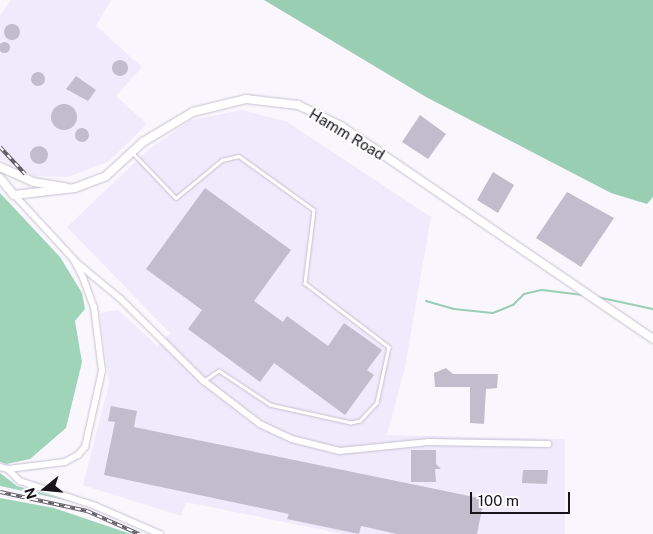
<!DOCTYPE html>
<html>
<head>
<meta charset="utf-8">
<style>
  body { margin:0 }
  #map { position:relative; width:653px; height:534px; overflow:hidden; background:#f9f7fd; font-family:"Public Sans",sans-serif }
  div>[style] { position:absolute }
  .built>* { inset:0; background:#efeafc }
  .forest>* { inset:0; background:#a0d4b8 }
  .water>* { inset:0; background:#9aceb2 }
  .stream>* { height:2px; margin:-1px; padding:0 1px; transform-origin:1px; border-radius:1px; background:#9aceb2 }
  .building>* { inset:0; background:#c2bdcc }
  .round { border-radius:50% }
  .roads { filter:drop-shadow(0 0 1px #c5c0cf) drop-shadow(0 0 1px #c5c0cf) }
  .lane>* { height:2.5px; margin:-1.25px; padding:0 1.25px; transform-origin:1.25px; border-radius:1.25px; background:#fff }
  .street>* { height:5.5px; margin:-2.75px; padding:0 2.75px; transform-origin:2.75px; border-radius:2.75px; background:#fff }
  .secondary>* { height:8px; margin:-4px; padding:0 4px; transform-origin:4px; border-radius:4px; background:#fff }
  .rail>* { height:4px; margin-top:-2px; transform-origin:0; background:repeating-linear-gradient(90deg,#fff 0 5.5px,#626066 0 11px); box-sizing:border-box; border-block:1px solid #626066 }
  span { translate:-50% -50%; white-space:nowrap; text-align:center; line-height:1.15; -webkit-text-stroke:4px #fff; paint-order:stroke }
  .street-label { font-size:15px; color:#17151b }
  .north { position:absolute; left:20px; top:464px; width:50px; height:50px; -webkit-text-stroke:4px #fff; paint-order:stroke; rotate:253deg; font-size:14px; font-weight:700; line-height:20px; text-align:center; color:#17151b }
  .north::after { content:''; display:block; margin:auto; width:18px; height:22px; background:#17151b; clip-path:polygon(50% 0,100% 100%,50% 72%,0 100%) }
  .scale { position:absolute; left:470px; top:492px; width:100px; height:22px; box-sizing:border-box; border:2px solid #17151b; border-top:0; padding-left:6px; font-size:15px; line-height:18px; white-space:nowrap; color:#17151b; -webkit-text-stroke:4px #fff; paint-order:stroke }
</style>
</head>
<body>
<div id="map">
  <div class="built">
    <i style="clip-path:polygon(11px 0,111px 0,96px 26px,142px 67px,116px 96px,147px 124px,109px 161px,68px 177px,35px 176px,0 159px,0 15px)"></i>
    <i style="clip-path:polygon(242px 110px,286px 121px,431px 217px,405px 367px,387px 435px,565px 439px,565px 534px,343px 534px,186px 502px,181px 516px,83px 485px,109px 384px,100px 313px,118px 310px,158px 346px,170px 333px,67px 227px,149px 149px,191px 120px)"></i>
  </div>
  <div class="forest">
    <i style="clip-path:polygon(0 193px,60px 257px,82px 293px,85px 309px,75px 321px,82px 362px,66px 428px,30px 459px,6px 464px,0 462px)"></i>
    <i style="clip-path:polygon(0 473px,17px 486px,70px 501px,0 486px)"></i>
    <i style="clip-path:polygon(0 498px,54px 508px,131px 534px,0 534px)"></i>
  </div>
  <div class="water">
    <i style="clip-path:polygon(264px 0,653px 0,653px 197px,647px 204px,611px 193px,426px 97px)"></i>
  </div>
  <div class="stream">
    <i style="left:597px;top:297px;width:57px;rotate:12.1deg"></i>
    <i style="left:426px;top:301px;width:29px;rotate:16deg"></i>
    <i style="left:454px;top:309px;width:39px;rotate:6deg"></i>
    <i style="left:493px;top:313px;width:22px;rotate:-22deg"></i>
    <i style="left:513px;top:305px;width:16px;rotate:-45deg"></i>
    <i style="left:524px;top:294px;width:18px;rotate:-13deg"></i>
    <i style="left:542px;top:290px;width:41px;rotate:7deg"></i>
  </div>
  <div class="building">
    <i class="round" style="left:4px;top:24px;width:16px;height:16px"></i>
    <i class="round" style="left:-1.5px;top:41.5px;width:11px;height:11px"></i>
    <i class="round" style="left:112px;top:60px;width:16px;height:16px"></i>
    <i class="round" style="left:31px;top:72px;width:14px;height:14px"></i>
    <i style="clip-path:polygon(76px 76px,96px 90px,88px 101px,66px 89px)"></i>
    <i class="round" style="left:51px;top:104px;width:26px;height:26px"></i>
    <i style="clip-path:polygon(420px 115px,446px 134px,428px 159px,402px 142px)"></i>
    <i class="round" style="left:75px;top:128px;width:14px;height:14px"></i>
    <i class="round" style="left:30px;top:146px;width:18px;height:18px"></i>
    <i style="clip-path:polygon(493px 172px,514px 185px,498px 213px,477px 200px)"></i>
    <i style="clip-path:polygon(205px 188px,291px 250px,254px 301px,283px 322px,287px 316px,328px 346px,344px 323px,382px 350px,367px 370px,374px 375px,345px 415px,274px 363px,260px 382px,188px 329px,202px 310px,146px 269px)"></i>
    <i style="clip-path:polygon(567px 192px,614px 218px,581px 267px,536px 238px)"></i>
    <i style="clip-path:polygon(446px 368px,453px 374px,498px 374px,497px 388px,486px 389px,484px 424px,470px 423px,470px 387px,435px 387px,434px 373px)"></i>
    <i style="clip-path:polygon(111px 406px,137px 411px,134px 427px,484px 499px,477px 534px,397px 534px,361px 526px,359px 534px,287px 519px,289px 514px,104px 475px,115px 422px,108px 421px)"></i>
    <i style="clip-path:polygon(411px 450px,436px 450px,436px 464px,441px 469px,435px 469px,436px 482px,411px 482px)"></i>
    <i style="clip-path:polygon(523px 470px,548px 470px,547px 484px,522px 483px)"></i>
  </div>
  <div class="roads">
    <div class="lane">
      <i style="left:133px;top:153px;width:62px;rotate:46.3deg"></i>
      <i style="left:176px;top:198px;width:60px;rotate:-39.6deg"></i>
      <i style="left:222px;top:160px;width:17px;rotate:-13deg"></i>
      <i style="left:239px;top:156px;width:92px;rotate:35.8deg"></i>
      <i style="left:314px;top:210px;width:74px;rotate:97deg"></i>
      <i style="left:305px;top:283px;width:106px;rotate:37.3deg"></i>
      <i style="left:389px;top:347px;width:57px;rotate:102.1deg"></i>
      <i style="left:377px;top:403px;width:25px;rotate:133deg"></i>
      <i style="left:360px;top:421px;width:9px;rotate:167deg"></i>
      <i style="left:351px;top:423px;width:83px;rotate:-167.5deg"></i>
      <i style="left:270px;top:405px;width:61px;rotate:-146.3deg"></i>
      <i style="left:219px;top:371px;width:18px;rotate:146deg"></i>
    </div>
    <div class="street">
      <i style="left:74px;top:260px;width:61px;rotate:39.7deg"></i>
      <i style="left:121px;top:299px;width:117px;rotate:44.7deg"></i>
      <i style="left:204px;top:381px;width:71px;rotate:37.5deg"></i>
      <i style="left:260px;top:424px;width:35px;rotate:25deg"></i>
      <i style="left:292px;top:439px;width:49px;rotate:14deg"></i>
      <i style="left:340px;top:451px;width:89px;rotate:-5.8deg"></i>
      <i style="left:429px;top:442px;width:119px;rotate:1deg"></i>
      <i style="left:0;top:467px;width:8px;rotate:14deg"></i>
      <i style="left:8px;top:469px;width:57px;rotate:-7deg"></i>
      <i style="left:65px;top:462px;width:15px;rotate:-28deg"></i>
      <i style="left:78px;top:455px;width:11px;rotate:-49deg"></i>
      <i style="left:85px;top:447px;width:78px;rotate:-77.4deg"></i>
      <i style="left:102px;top:371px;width:64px;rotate:-97.2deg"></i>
      <i style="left:94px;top:308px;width:32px;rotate:-110deg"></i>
      <i style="left:83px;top:278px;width:20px;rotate:-117deg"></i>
      <i style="left:74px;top:260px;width:88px;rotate:-132.7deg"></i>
      <i style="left:8px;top:469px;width:17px;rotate:45deg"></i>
      <i style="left:20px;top:481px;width:80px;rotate:18.2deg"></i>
      <i style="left:96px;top:506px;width:70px;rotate:23.6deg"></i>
    </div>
    <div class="secondary">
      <i style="left:0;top:167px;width:36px;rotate:24deg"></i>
      <i style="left:33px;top:182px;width:33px;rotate:9deg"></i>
      <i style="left:0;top:178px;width:22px;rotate:51deg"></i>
      <i style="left:14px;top:195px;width:61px;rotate:-6.5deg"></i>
      <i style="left:75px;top:188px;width:33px;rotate:-21deg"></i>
      <i style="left:106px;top:176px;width:50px;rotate:-42.6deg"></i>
      <i style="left:143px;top:142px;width:58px;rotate:-31deg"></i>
      <i style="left:193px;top:112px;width:55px;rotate:-13.8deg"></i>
      <i style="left:246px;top:99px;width:52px;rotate:6.6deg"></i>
      <i style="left:298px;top:105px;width:48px;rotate:26deg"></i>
      <i style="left:341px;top:126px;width:378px;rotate:34.3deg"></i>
    </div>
  </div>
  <div class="rail">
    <i style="left:0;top:147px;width:37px;rotate:47deg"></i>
    <i style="left:0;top:492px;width:89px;rotate:12.3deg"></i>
    <i style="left:87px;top:511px;width:57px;rotate:23.9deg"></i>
  </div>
  <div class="street-label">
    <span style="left:347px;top:134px;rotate:31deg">Hamm Road</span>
  </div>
  <div class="north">N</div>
  <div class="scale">100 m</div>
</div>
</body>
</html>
